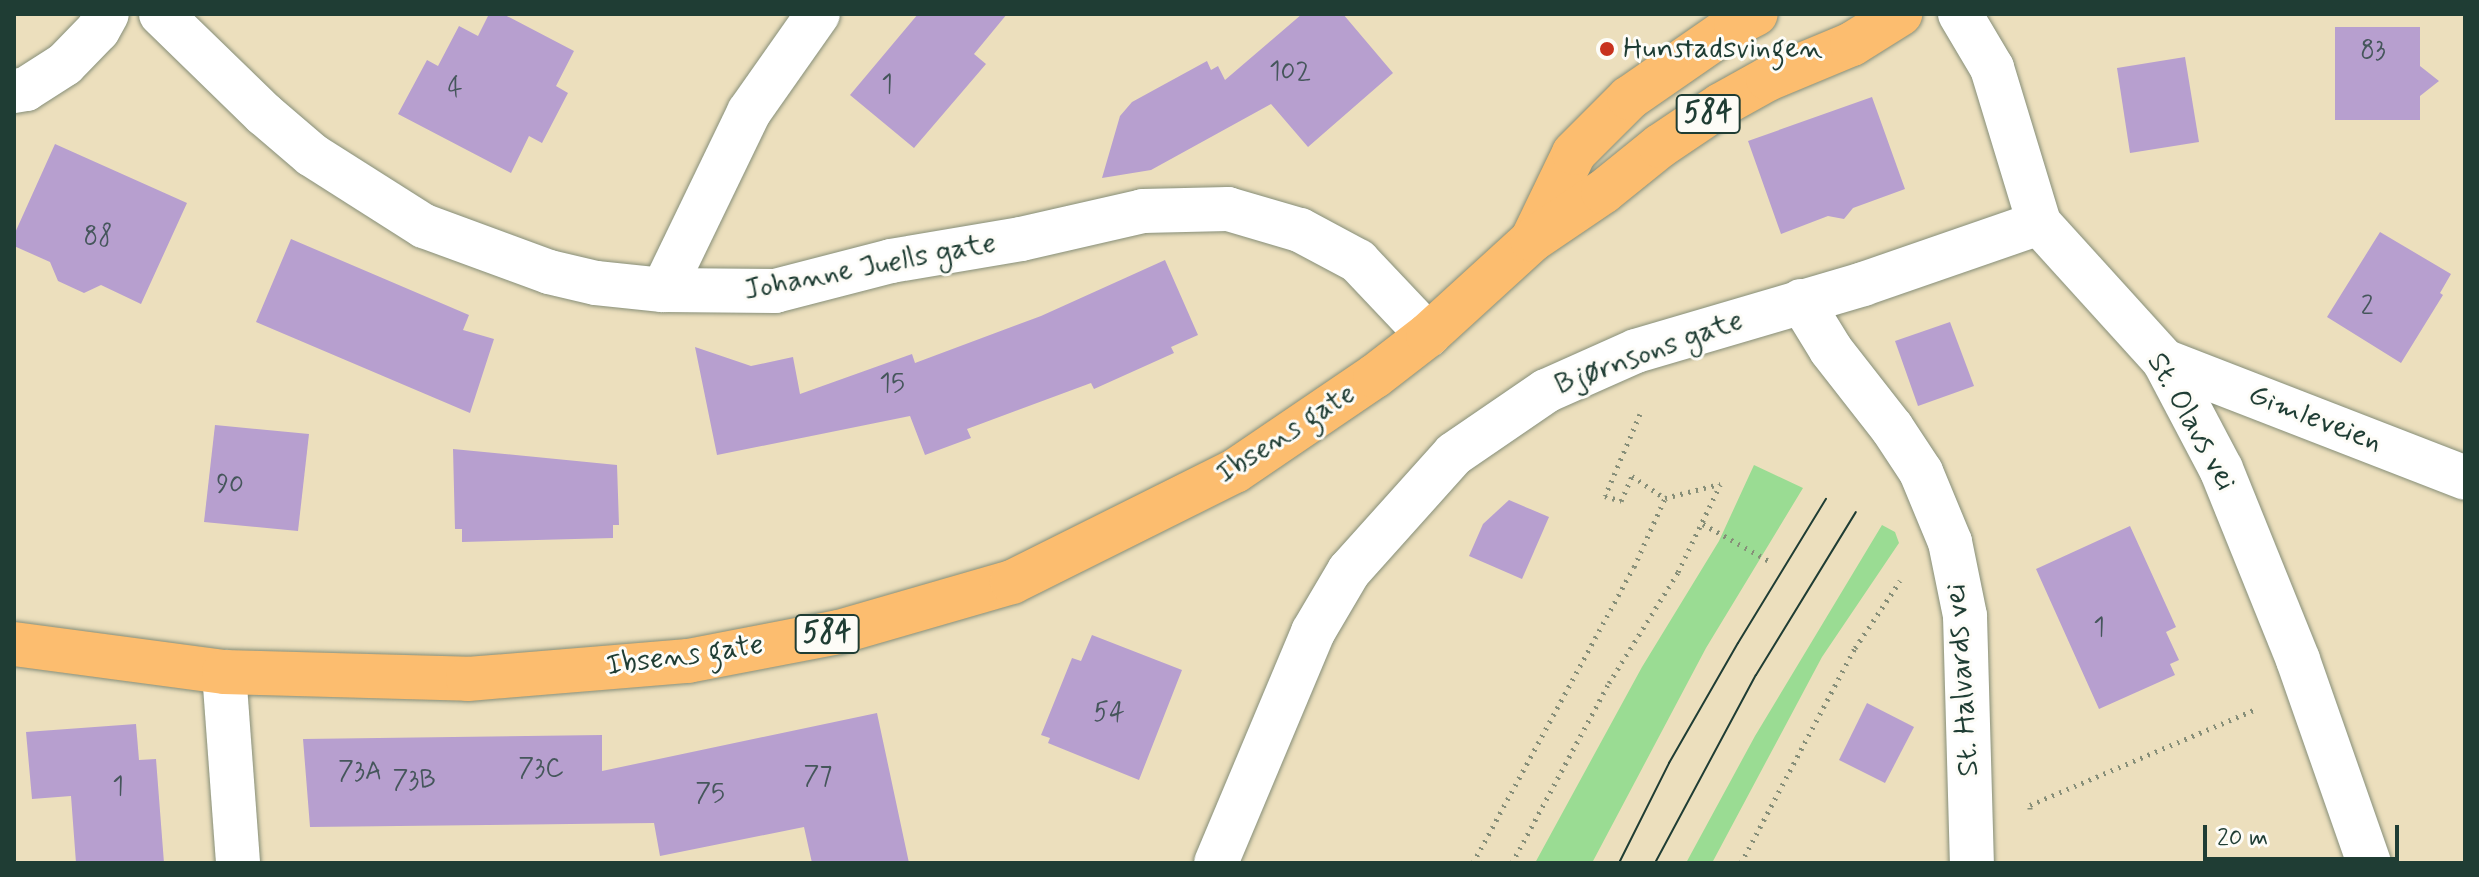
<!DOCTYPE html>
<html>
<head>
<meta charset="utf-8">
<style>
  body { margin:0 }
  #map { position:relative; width:2479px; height:877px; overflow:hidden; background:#ecdfbd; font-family:Mynerve,sans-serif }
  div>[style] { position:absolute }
  .green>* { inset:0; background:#9adc93 }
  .building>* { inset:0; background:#b79fcf }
  .path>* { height:5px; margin-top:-2.5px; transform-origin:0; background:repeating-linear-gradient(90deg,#868e78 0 2px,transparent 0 8px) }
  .roads { filter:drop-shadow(0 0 2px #868e78) drop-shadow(0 0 2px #868e78) }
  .minor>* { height:44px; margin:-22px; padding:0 22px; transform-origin:22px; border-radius:22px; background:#fff }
  .major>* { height:44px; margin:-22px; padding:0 22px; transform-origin:22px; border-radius:22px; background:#fcbd6f }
  .tram>* { height:2px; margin:-1px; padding:0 1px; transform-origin:1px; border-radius:1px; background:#1f3d34 }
  .dots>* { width:22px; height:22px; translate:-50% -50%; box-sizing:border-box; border:4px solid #fdfcf7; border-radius:50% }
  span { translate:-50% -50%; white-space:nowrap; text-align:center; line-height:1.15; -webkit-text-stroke:6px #fdfcf7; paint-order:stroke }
  .number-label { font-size:26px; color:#45565b }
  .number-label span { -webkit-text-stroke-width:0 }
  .shield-label span { padding:2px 6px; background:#fdfcf7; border:2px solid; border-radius:6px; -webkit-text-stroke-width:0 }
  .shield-label { font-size:28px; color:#1f3d34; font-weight:700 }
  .poi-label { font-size:30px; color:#1f3d34 }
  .left { translate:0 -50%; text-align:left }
  .street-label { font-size:30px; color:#1f3d34 }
  .frame { position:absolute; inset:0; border:16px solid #1f3d34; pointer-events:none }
  .scale { position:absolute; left:2203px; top:825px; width:196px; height:36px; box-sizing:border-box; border:4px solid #1f3d34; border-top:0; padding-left:10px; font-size:24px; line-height:28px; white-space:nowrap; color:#1f3d34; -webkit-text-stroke:6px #fdfcf7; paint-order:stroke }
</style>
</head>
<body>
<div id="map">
  <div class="green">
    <i style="clip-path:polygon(1754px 465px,1803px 488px,1706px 648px,1592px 863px,1535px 863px,1642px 667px,1719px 541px)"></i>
    <i style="clip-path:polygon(1882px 525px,1895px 532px,1899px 543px,1822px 657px,1712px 863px,1686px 863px,1755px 736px)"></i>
  </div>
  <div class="building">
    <i style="clip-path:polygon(489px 14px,503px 14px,574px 51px,556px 86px,568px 93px,542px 143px,529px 136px,511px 173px,398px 114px,427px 60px,438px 66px,459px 26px,478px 36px)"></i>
    <i style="clip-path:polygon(918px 14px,1007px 14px,974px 54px,986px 64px,914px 148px,850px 95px)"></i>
    <i style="clip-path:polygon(1302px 14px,1343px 14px,1393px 73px,1308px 147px,1271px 104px,1151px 170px,1102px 178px,1120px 116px,1132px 102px,1207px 61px,1211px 70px,1218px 66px,1225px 80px)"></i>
    <i style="clip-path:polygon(2335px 27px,2420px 27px,2420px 66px,2439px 81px,2420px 96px,2420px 120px,2335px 120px)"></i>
    <i style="clip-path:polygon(2185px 57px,2199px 142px,2130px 153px,2117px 68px)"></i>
    <i style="clip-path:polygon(1872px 97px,1905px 189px,1853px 208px,1844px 219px,1828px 216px,1781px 234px,1748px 141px)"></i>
    <i style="clip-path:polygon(55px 144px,187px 203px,141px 304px,101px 285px,84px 293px,58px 281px,50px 262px,14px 246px,14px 235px)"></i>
    <i style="clip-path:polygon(2380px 232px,2451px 274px,2440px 293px,2443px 295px,2401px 363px,2327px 317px)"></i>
    <i style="clip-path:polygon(291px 239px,469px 315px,463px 330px,494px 339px,470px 413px,256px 322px)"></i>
    <i style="clip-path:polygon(1165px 260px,1198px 335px,1171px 347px,1174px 353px,1094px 389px,1091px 383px,967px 429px,971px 438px,925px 455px,910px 416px,717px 455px,695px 347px,751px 366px,793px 357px,800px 394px,912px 354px,915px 363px,1041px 316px)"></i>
    <i style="clip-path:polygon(1950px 322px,1974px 386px,1918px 406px,1895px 341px)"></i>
    <i style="clip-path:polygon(215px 425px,309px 434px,298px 531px,204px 522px)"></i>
    <i style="clip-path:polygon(453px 449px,617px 465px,619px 525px,613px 525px,613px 538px,462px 542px,462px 529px,455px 529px)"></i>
    <i style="clip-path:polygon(1509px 500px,1549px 517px,1522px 579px,1469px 556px,1483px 524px)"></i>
    <i style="clip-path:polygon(2130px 526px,2176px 627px,2166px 632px,2179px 660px,2170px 664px,2175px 675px,2099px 709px,2036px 569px)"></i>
    <i style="clip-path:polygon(1092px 635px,1182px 670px,1139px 780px,1048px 743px,1050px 738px,1041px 735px,1072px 658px,1081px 661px)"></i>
    <i style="clip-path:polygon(1867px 703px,1914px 727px,1885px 783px,1839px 760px)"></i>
    <i style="clip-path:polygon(877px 713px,909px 863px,812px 863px,804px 827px,660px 856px,654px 823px,310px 827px,303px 739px,602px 735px,602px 771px)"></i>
    <i style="clip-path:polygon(136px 724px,139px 760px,156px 759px,164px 863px,76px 863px,71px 796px,32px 799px,26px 732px)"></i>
  </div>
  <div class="path">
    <i style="left:1640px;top:414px;width:89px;rotate:113.1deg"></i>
    <i style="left:1605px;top:496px;width:17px;rotate:17deg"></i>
    <i style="left:1621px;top:501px;width:27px;rotate:-66deg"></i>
    <i style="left:1632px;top:476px;width:40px;rotate:34deg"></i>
    <i style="left:1703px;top:524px;width:76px;rotate:29.3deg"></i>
    <i style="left:2030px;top:809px;width:4px;rotate:-90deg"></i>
    <i style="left:2030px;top:805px;width:246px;rotate:-23deg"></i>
    <i style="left:1473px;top:863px;width:337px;rotate:-61.5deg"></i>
    <i style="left:1634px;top:567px;width:76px;rotate:-65.8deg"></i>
    <i style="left:1665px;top:498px;width:57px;rotate:-14.3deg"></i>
    <i style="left:1512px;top:863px;width:204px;rotate:-61.7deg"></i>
    <i style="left:1609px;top:683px;width:131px;rotate:-58.1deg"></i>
    <i style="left:1678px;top:572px;width:97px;rotate:-64.2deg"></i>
    <i style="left:1741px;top:863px;width:243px;rotate:-62.1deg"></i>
    <i style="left:1855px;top:648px;width:81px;rotate:-56.1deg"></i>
  </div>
  <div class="roads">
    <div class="minor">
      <i style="left:161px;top:14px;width:144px;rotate:44.2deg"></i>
      <i style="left:264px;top:114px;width:63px;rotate:40.5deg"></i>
      <i style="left:312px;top:155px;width:133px;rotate:32.4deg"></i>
      <i style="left:424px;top:226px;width:133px;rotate:20.2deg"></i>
      <i style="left:549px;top:272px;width:48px;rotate:13.2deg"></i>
      <i style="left:596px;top:283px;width:67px;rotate:6deg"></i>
      <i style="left:663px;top:290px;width:112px;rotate:0.5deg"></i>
      <i style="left:775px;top:291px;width:120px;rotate:-14.5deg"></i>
      <i style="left:891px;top:261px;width:132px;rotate:-9.6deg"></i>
      <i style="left:1021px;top:239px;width:125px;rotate:-12.9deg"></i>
      <i style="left:1143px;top:211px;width:85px;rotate:-1.3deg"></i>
      <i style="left:1228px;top:209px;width:75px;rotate:16.3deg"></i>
      <i style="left:1300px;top:230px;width:66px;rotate:28.1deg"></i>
      <i style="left:1358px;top:261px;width:102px;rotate:46.6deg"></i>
      <i style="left:1960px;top:14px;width:63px;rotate:59.3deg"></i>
      <i style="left:1992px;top:68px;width:162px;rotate:73.1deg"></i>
      <i style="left:2039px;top:223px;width:186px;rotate:47.8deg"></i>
      <i style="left:2164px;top:361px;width:122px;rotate:62.2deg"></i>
      <i style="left:2221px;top:469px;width:206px;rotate:68deg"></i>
      <i style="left:2298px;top:660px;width:215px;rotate:70.7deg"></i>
      <i style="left:14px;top:91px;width:12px;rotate:-9deg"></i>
      <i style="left:26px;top:89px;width:46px;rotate:-32.7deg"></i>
      <i style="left:65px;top:64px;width:47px;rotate:-45.9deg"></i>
      <i style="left:98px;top:30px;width:18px;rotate:-61deg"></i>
      <i style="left:663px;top:290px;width:198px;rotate:-64.2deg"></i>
      <i style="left:749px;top:112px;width:120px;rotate:-54.9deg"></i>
      <i style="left:1801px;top:301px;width:57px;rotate:58.5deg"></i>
      <i style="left:1831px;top:350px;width:99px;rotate:52deg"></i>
      <i style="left:1892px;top:428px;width:53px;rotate:56.6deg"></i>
      <i style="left:1921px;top:472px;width:76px;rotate:67.5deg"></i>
      <i style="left:1950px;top:542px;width:76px;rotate:78.5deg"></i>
      <i style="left:1965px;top:616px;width:247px;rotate:88.4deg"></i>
      <i style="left:2164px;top:361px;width:323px;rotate:21.2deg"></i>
      <i style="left:224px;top:672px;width:192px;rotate:85.8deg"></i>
      <i style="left:1216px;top:863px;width:251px;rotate:-67.2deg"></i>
      <i style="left:1313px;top:632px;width:71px;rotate:-59.5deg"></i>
      <i style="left:1349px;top:571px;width:157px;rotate:-48.1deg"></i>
      <i style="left:1454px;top:454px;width:112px;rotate:-34.4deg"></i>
      <i style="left:1546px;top:391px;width:98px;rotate:-24deg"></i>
      <i style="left:1636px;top:351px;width:237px;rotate:-16.4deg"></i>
      <i style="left:1863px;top:284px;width:186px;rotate:-19.1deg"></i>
    </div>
    <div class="major">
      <i style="left:1533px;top:238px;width:94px;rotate:-64.2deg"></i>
      <i style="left:1574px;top:153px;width:78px;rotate:-45deg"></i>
      <i style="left:1629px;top:98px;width:130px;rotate:-34.7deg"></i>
      <i style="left:1736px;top:24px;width:22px;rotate:-27deg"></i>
      <i style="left:14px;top:644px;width:212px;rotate:7.6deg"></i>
      <i style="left:224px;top:672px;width:244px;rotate:1.6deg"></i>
      <i style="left:468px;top:679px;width:221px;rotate:-4.7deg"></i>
      <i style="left:688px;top:661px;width:154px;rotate:-10.9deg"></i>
      <i style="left:839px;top:632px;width:180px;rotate:-16.1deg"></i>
      <i style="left:1012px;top:582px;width:249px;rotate:-26.5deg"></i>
      <i style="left:1235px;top:471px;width:169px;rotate:-34.2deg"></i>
      <i style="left:1375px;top:376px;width:67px;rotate:-37.7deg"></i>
      <i style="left:1428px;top:335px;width:141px;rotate:-42.4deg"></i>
      <i style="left:1532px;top:240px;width:86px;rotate:-34.1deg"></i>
      <i style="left:1603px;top:192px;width:73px;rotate:-38.9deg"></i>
      <i style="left:1660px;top:146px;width:73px;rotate:-33.9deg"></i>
      <i style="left:1721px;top:105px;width:54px;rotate:-29deg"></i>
      <i style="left:1768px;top:79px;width:91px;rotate:-22.6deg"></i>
      <i style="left:1852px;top:44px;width:57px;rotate:-32deg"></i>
    </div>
  </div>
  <div class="tram">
    <i style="left:1619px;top:863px;width:112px;rotate:-63.4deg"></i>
    <i style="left:1669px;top:763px;width:138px;rotate:-60.1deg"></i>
    <i style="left:1738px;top:643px;width:169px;rotate:-58.6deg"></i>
    <i style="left:1655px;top:863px;width:213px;rotate:-61.8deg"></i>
    <i style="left:1756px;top:675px;width:191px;rotate:-58.5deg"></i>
  </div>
  <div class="dots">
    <i style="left:1607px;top:49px;background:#c8321e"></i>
  </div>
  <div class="number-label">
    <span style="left:2373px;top:52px">83</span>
    <span style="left:1290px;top:73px">102</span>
    <span style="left:887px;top:86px">1</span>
    <span style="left:455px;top:90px">4</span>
    <span style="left:98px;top:238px">88</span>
    <span style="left:2367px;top:308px">2</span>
    <span style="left:892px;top:385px">15</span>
    <span style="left:230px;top:486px">90</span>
    <span style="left:2099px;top:629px">1</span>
    <span style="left:1109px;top:714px">54</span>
    <span style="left:541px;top:770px">73C</span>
    <span style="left:360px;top:773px">73A</span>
    <span style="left:818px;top:778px">77</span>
    <span style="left:414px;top:782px">73B</span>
    <span style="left:118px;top:788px">1</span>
    <span style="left:710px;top:795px">75</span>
  </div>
  <div class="shield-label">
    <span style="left:1708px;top:114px">584</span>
    <span style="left:827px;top:634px">584</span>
  </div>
  <div class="poi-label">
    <span class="left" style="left:1623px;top:49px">Hunstadsvingen</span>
  </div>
  <div class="street-label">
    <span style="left:870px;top:267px;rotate:-11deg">Johanne Juells gate</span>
    <span style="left:1649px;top:353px;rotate:-20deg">Bjørnsons gate</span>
    <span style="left:2315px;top:419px;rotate:21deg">Gimleveien</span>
    <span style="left:2191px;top:422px;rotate:61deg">St. Olavs vei</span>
    <span style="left:1286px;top:434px;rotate:-33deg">Ibsens gate</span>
    <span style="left:685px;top:656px;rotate:-8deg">Ibsens gate</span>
    <span style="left:1963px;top:680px;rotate:-94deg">St. Halvards vei</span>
  </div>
  <div class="frame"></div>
  <div class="scale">20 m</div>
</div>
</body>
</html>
